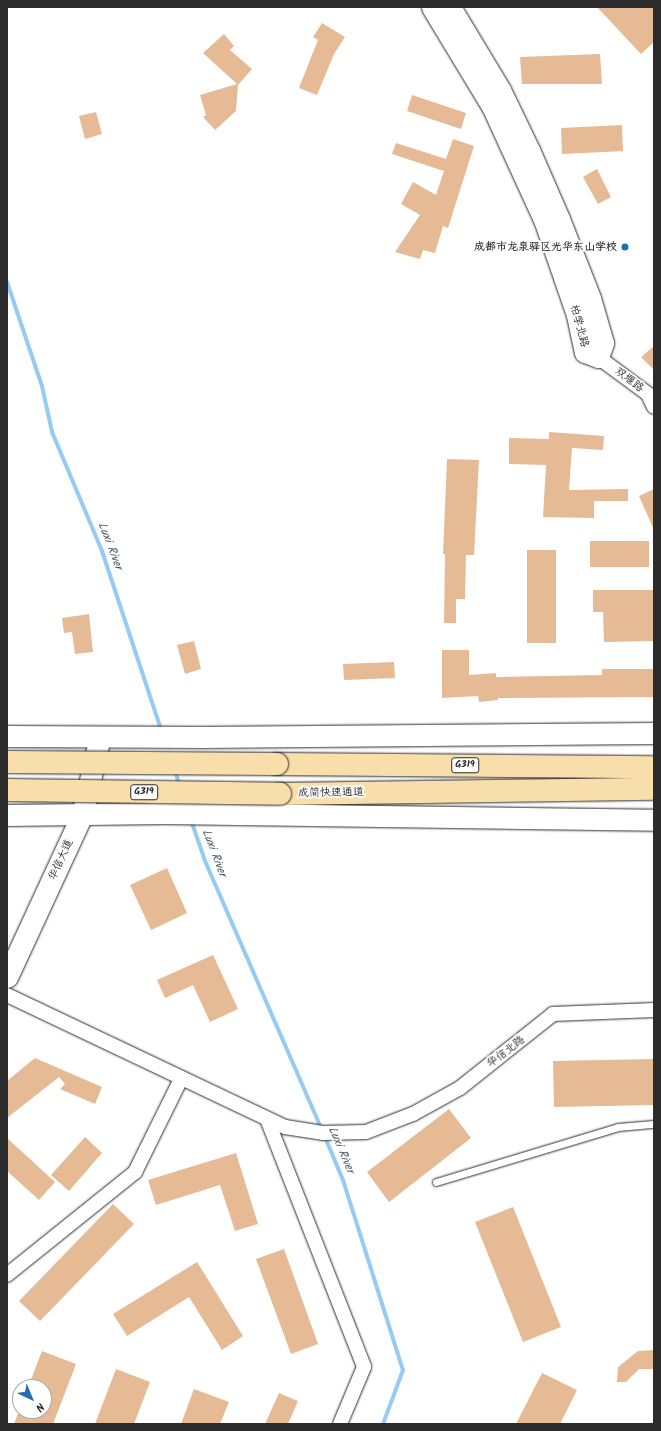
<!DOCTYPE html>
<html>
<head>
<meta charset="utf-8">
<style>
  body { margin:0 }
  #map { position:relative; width:661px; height:1431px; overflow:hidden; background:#fff; font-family:Kalam,"LXGW WenKai TC",sans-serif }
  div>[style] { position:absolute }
  .stream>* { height:4px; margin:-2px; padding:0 2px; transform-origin:2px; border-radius:2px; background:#96cbf4 }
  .building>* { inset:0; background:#e5ba95 }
  .roads { filter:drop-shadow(0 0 1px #2b2b2b) drop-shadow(0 0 1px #2b2b2b) }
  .lane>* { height:7px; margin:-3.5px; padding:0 3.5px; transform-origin:3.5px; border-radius:3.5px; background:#fff }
  .street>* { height:14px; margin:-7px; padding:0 7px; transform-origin:7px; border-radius:7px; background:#fff }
  .secondary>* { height:21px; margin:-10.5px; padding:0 10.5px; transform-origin:10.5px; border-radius:10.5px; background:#fff }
  .highway>* { height:22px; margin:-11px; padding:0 11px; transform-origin:11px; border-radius:11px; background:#f8deab }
  .bridges { filter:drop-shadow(0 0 1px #2b2b2b) drop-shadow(0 0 1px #2b2b2b) }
  .highway-bridge>* { height:22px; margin:-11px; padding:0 11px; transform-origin:11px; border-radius:11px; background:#f8deab }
  .dots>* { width:11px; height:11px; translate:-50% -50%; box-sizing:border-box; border:2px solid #fff; border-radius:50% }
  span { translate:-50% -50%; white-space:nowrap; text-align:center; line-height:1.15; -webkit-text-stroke:3.5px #fff; paint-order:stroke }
  .shield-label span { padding:1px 3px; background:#fff; border:1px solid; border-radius:3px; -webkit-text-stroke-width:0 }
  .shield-label { font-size:10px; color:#2b2b2b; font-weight:700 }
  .poi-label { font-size:11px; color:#2b2b2b; font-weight:700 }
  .right { translate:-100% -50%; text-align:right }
  .street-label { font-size:11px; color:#2b2b2b }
  .water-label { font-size:12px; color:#4b5b67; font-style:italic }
  .frame { position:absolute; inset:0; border:8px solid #2b2b2b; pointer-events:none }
  .north { position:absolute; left:12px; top:1379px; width:40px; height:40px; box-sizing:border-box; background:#fff; border:1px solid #aaa; border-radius:50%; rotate:136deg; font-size:11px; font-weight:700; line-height:16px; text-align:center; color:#2b2b2b }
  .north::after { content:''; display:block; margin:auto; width:14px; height:18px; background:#1f6fb2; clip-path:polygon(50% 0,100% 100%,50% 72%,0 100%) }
</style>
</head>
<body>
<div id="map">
  <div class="stream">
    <i style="left:7px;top:282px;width:110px;rotate:71.4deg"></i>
    <i style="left:42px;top:386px;width:47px;rotate:77.7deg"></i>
    <i style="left:52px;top:432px;width:129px;rotate:67.2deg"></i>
    <i style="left:102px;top:551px;width:191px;rotate:71.7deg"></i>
    <i style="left:175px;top:770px;width:18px;rotate:74deg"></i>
    <i style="left:191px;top:820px;width:43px;rotate:71.1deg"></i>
    <i style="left:205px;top:861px;width:293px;rotate:66.5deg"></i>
    <i style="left:325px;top:1137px;width:47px;rotate:67.3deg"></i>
    <i style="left:343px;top:1180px;width:199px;rotate:72.5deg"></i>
    <i style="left:403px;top:1370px;width:58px;rotate:110.3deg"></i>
  </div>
  <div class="building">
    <i style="clip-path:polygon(597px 7px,654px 7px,654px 42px,641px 54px)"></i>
    <i style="clip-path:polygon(322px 23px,345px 37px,334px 54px,317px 95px,299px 88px,318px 40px,313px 37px)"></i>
    <i style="clip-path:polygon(224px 34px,234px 46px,230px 50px,252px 69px,238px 85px,236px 111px,215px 130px,203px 117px,206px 115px,200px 95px,237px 84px,203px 53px)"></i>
    <i style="clip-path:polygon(600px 54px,602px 84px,522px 84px,520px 57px)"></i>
    <i style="clip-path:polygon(412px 95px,466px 113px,461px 129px,407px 111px)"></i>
    <i style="clip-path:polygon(96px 112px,102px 134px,85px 139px,79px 116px)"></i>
    <i style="clip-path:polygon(622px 125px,623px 151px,562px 154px,561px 128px)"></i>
    <i style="clip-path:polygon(453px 139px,474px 146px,448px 228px,443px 226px,435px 253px,423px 250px,420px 259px,395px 252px,420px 215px,401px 204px,413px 182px,436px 195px,444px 171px,392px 154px,396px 143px,446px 159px)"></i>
    <i style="clip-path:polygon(597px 169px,611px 197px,598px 204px,583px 177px)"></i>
    <i style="clip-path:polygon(654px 346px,654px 370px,641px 357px)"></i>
    <i style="clip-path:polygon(549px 432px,604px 436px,603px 450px,572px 448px,569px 490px,628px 489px,628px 501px,594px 501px,594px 518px,543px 517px,546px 465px,509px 464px,509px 438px,549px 439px)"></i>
    <i style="clip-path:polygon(447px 459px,479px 460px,474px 555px,466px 555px,465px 599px,456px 599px,456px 623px,444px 623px,445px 554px,443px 554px)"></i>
    <i style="clip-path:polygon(654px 489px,654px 530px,639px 496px)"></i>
    <i style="clip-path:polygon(590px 541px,649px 541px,649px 567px,590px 567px)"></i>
    <i style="clip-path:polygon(527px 550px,556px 550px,556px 643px,527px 643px)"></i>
    <i style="clip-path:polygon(593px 590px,654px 590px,654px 641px,604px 642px,603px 612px,593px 612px)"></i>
    <i style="clip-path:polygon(89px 614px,93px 652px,75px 654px,72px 632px,64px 633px,62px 618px)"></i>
    <i style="clip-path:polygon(194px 641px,201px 669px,185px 674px,177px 645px)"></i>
    <i style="clip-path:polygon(442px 650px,469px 650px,469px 675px,496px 673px,496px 677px,602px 675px,602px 669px,654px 669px,654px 697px,498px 698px,498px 700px,479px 702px,478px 696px,442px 698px)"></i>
    <i style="clip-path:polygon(394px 662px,395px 678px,344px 680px,343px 664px)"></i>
    <i style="clip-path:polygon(167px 868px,187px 913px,151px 930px,130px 885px)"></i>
    <i style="clip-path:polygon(213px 955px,238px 1009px,210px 1022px,193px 985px,165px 998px,157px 980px)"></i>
    <i style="clip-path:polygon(35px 1058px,102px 1087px,95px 1104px,60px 1089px,65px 1084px,59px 1077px,7px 1118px,7px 1081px)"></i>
    <i style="clip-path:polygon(654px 1059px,654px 1105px,554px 1107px,553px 1061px)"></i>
    <i style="clip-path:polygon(449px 1109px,471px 1138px,389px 1202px,367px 1172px)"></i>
    <i style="clip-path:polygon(85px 1137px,102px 1153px,69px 1191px,51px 1175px)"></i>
    <i style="clip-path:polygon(7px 1138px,55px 1182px,39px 1200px,7px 1171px)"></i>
    <i style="clip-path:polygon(236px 1153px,258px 1224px,235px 1231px,220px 1185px,156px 1205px,148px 1180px)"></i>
    <i style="clip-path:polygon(113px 1204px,134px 1224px,40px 1321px,19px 1301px)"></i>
    <i style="clip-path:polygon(513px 1207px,561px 1327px,523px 1342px,475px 1222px)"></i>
    <i style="clip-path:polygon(284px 1249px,318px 1344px,291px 1354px,256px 1259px)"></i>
    <i style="clip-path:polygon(197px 1262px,243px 1336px,222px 1350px,189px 1297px,127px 1336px,113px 1314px)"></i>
    <i style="clip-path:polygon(654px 1350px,654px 1369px,639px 1369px,626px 1382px,617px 1382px,618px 1367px,638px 1351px)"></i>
    <i style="clip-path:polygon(42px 1351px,76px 1364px,53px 1424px,14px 1424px,19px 1411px,44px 1411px,44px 1387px,28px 1387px)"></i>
    <i style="clip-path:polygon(116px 1369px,150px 1382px,134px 1424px,95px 1424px)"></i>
    <i style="clip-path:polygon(542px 1373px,577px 1390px,560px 1424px,516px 1424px)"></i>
    <i style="clip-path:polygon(194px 1389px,229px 1402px,220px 1424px,181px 1424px)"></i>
    <i style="clip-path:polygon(279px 1393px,298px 1401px,288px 1424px,265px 1424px)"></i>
  </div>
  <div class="roads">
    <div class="lane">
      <i style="left:436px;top:1182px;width:190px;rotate:-16.8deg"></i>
      <i style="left:618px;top:1127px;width:36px;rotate:-5deg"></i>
    </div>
    <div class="street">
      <i style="left:598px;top:357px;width:62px;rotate:36.5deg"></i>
      <i style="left:648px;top:394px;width:14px;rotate:65deg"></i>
      <i style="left:7px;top:995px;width:308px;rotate:25.4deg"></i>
      <i style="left:285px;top:1127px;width:38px;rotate:9deg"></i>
      <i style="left:323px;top:1133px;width:43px;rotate:-1.3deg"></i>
      <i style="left:366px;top:1132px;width:50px;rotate:-21deg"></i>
      <i style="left:413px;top:1114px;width:54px;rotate:-29deg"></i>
      <i style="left:460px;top:1088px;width:119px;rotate:-38.5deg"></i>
      <i style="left:553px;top:1014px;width:101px;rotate:-2.3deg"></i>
      <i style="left:267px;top:1119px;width:266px;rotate:68.6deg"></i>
      <i style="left:364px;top:1367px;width:62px;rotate:112.8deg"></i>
      <i style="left:7px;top:1275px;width:164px;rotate:-38.8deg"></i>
      <i style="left:135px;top:1172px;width:104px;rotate:-63.7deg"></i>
    </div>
    <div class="secondary">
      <i style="left:432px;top:7px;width:116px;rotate:58.8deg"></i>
      <i style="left:492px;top:106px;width:128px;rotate:65.4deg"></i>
      <i style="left:545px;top:222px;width:98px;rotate:71deg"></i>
      <i style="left:577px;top:315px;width:38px;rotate:78deg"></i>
      <i style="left:585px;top:352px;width:14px;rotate:21deg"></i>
      <i style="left:598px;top:357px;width:15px;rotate:-70deg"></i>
      <i style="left:603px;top:343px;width:47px;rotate:-106.1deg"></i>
      <i style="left:590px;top:298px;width:85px;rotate:-111.4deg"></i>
      <i style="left:559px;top:219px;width:75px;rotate:-113.5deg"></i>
      <i style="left:529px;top:150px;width:67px;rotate:-115.8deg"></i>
      <i style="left:500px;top:90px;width:97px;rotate:-121.1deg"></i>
      <i style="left:7px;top:736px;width:195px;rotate:0.3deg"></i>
      <i style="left:202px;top:737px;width:452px;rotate:-0.5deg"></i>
      <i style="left:7px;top:815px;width:158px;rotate:-0.7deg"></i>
      <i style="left:165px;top:813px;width:489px;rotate:0.8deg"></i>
      <i style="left:7px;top:977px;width:179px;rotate:-65.2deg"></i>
      <i style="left:82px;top:815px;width:72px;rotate:-77.1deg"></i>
    </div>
    <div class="highway">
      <i style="left:277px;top:764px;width:377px;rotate:0.5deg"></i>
      <i style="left:280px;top:794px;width:374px;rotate:-0.8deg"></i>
    </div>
  </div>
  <div class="bridges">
    <div class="highway-bridge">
      <i style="left:7px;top:762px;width:270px;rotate:0.4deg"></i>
      <i style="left:7px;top:790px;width:273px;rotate:0.8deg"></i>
    </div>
  </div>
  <div class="dots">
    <i style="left:625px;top:247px;background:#1f6fb2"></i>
  </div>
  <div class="shield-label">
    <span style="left:465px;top:765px">G319</span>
    <span style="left:144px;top:792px">G319</span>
  </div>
  <div class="poi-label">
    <span class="right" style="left:617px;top:247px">成都市龙泉驿区光华东山学校</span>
  </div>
  <div class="street-label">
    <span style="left:579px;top:326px;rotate:75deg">柏学北路</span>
    <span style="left:629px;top:380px;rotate:37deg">双堰路</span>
    <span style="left:331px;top:793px;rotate:-1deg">成简快速通道</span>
    <span style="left:61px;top:860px;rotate:-65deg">华信大道</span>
    <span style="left:506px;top:1052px;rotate:-38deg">华信北路</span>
  </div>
  <div class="water-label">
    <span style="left:110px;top:546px;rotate:69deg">Luxi River</span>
    <span style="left:214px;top:853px;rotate:69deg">Luxi River</span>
    <span style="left:341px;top:1150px;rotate:67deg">Luxi River</span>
  </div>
  <div class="frame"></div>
  <div class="north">N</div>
</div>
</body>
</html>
